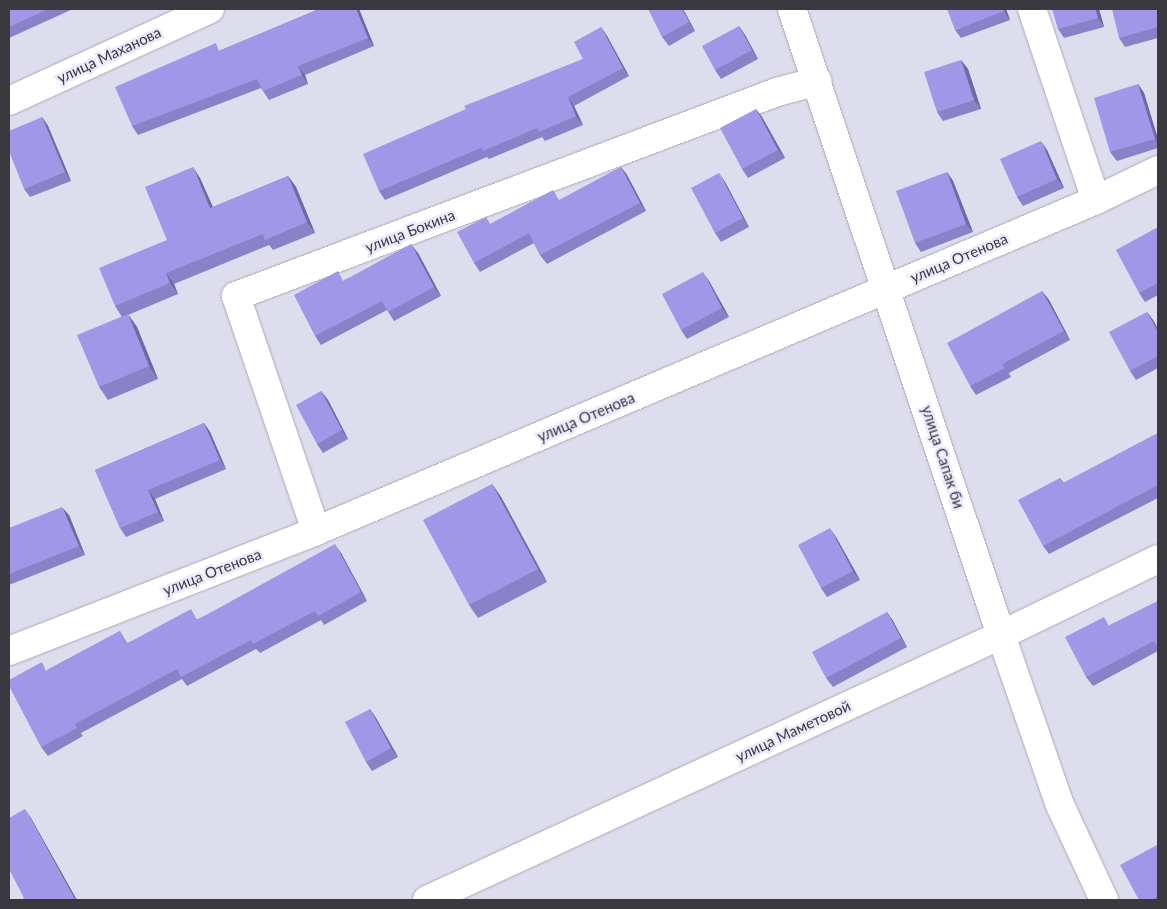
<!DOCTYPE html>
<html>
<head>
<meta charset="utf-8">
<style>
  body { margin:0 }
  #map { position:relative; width:1167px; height:909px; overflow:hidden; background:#deddee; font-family:Lato,sans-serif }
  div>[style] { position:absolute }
  .roads { filter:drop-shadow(0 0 1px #aaa9b9) drop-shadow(0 0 1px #aaa9b9) }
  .minor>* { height:28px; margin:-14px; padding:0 14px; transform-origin:14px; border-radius:14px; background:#fff }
  .wall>* { inset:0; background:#8a82c8 }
  .shaded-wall>* { inset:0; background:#706aa2 }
  .building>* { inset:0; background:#a097e8 }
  span { translate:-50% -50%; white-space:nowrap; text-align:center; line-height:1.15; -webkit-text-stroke:5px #ebeafc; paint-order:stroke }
  .street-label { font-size:15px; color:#3a3940 }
  .frame { position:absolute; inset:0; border:10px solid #3a3940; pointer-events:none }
</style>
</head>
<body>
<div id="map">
  <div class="roads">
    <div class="minor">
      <i style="left:792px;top:9px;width:660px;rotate:71.54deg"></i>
      <i style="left:1001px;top:635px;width:180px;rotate:70.9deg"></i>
      <i style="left:1060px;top:805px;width:105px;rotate:65.1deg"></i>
      <i style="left:1032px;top:9px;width:201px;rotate:71.5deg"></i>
      <i style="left:9px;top:101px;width:221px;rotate:-24.6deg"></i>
      <i style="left:316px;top:531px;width:248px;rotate:-108.8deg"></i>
      <i style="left:236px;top:296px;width:578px;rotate:-20.66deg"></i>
      <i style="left:777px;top:92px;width:42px;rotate:-15deg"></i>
      <i style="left:9px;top:651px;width:330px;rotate:-21.3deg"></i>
      <i style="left:316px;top:531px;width:847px;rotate:-22.99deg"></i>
      <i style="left:1096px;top:200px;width:69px;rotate:-25.8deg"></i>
      <i style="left:427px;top:900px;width:632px;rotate:-24.78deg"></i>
      <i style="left:1001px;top:635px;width:174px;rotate:-25.8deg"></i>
    </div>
  </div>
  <div class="wall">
    <i style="clip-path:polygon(9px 9px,73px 9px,9px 38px)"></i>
    <i style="clip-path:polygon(319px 9px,359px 9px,374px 46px,305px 75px,308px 84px,269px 100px,261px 88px,138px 135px,132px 126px,221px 50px)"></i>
    <i style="clip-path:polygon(683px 9px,695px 31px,669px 46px,662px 37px)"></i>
    <i style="clip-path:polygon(1006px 9px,1010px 20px,961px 38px,955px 30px)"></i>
    <i style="clip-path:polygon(1099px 9px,1104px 27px,1064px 38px,1058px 29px)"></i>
    <i style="clip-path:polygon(1158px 9px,1158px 38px,1125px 47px,1119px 38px)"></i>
    <i style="clip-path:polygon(739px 26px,745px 35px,758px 59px,721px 79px,715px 70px)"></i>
    <i style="clip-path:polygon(601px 27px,607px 36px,629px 76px,574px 106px,583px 125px,545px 141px,542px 137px,489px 159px,487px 157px,385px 200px,379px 191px,466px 109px,583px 59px)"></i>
    <i style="clip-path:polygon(961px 60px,968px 69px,981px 109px,943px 121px,937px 112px)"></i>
    <i style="clip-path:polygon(1138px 84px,1144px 93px,1158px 139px,1158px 148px,1117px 161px,1110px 152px)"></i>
    <i style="clip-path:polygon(756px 109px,762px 117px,785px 158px,748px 178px,742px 169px)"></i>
    <i style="clip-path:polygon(42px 117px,48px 126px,71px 181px,30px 197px,24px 189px)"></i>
    <i style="clip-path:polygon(1047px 150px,1064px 188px,1023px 206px,1017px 197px)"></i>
    <i style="clip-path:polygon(621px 167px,627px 175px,646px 211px,547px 264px,540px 255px,534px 243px,480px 272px,474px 263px,491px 224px,560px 200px)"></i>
    <i style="clip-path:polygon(947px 172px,953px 181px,973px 232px,921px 252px,915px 243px)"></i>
    <i style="clip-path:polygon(288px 176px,296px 187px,315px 233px,273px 250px,269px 245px,174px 284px,178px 294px,128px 315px,137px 327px,158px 379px,108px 400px,99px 387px,122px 317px,115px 306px,167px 240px,200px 178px,213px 207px)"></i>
    <i style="clip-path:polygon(725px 182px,749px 227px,721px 242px,715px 233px)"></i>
    <i style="clip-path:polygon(1158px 227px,1158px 295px,1145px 302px,1139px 293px)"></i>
    <i style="clip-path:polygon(418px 253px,441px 296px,394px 321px,387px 310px,321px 345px,315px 336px,344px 280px)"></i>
    <i style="clip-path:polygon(709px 281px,729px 317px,687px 339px,681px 330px)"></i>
    <i style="clip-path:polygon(1042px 291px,1049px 300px,1070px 340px,1009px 373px,1011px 377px,976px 395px,970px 386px)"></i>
    <i style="clip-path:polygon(1147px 312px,1153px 320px,1158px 329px,1158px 368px,1136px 380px,1130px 371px)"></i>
    <i style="clip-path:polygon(321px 391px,328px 400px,348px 439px,323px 453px,317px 444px)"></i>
    <i style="clip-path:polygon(204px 423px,210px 432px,226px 469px,155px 499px,164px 521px,126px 537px,120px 528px,95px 470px)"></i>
    <i style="clip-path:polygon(1158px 433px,1158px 498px,1049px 554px,1043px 546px,1060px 478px,1064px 483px)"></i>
    <i style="clip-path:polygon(492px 484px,501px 497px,547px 582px,478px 618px,469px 605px)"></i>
    <i style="clip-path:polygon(69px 515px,85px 555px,9px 585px,9px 528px)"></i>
    <i style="clip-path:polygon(836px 537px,860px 580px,827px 597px,821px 588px)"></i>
    <i style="clip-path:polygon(341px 553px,367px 601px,324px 625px,321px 620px,260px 653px,256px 649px,187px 686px,182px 679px,81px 733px,83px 736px,48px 756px,41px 747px,47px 670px,120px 631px,127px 643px,198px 619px)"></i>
    <i style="clip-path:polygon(1158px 601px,1158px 651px,1093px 686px,1086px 677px,1110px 625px)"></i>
    <i style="clip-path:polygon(887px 612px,893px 621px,907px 647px,833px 687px,826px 678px)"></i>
    <i style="clip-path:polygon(370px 709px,376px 718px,398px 757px,372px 771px,366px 762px)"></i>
    <i style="clip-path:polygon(1158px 847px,1158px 900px,1139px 900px)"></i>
  </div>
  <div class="shaded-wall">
    <i style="clip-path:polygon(356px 9px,359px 9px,374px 46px,368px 38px)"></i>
    <i style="clip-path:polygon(682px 9px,683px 9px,695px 31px,689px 22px)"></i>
    <i style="clip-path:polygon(1003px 9px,1006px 9px,1010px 20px,1004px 11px)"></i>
    <i style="clip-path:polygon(1095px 9px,1099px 9px,1104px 27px,1098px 18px)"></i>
    <i style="clip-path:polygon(739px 26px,745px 35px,758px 59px,752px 50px)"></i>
    <i style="clip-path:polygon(601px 27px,607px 36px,629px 76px,623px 68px)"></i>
    <i style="clip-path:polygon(961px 60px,968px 69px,981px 109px,974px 100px)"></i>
    <i style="clip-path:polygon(298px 66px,305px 75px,308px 84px,302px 75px)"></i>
    <i style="clip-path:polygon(1138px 84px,1144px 93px,1158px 139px,1158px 144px,1155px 139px)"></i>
    <i style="clip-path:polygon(568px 97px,574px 106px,583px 125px,576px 116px)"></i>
    <i style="clip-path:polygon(756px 109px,762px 117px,785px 158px,778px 150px)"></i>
    <i style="clip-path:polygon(42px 117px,48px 126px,71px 181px,65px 172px)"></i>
    <i style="clip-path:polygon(1041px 141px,1047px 150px,1064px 188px,1057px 179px)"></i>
    <i style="clip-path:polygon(193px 167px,200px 178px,218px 219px,210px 208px)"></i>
    <i style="clip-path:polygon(621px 167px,627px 175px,646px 211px,640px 203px)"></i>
    <i style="clip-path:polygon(947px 172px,953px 181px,973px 232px,966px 224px)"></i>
    <i style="clip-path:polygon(719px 173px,725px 182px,749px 227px,743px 218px)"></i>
    <i style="clip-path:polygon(288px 176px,296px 187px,315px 233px,307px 222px)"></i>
    <i style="clip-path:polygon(411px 244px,418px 253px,441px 296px,434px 287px)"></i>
    <i style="clip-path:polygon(703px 272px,709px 281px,729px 317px,722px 308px)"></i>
    <i style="clip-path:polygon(166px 273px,174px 284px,178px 294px,170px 283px)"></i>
    <i style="clip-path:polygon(1042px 291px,1049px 300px,1070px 340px,1064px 331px)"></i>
    <i style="clip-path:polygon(1147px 312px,1153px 320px,1158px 329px,1158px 332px)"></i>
    <i style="clip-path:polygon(128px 314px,137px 327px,158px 379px,149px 366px)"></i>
    <i style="clip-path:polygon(321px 391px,328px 400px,348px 439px,342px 430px)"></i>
    <i style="clip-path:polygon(204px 423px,210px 432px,226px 469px,220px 460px)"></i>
    <i style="clip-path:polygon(492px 484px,501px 497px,547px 582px,538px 569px)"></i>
    <i style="clip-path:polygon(148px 490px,155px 499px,164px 521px,158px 512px)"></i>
    <i style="clip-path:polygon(62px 507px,69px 515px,85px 555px,79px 546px)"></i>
    <i style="clip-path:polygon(830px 528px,836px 537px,860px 580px,853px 571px)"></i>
    <i style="clip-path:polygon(335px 544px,341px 553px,367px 601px,361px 592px)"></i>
    <i style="clip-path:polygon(887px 612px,893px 621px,907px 647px,901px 638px)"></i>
    <i style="clip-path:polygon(370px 709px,376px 718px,398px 757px,391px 748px)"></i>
    <i style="clip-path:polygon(25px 809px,31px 818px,77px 900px,75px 900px)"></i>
  </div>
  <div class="building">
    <i style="clip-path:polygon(9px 9px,48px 9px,9px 27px)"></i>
    <i style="clip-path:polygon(319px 9px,356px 9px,368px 38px,298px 66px,302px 75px,263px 91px,257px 79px,132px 126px,115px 87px,216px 43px,219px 51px)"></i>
    <i style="clip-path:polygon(648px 9px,682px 9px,689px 22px,662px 37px)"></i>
    <i style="clip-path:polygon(947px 9px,1003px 9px,1004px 11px,955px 30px)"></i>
    <i style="clip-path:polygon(1052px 9px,1095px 9px,1098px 18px,1058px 29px)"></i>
    <i style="clip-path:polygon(1112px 9px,1158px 9px,1158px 27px,1119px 38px)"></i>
    <i style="clip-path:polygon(739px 26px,752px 50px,715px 70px,702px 46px)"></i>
    <i style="clip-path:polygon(601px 27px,623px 68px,568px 97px,576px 116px,539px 132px,537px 128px,483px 151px,481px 148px,379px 191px,363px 154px,466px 109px,464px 106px,583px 59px,574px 42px)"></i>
    <i style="clip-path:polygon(961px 60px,974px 100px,937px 112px,924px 72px)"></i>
    <i style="clip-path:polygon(1138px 84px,1155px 139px,1110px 152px,1094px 98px)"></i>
    <i style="clip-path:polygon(756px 109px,778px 150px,742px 169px,720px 128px)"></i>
    <i style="clip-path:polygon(42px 117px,65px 172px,24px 189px,9px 151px,9px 131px)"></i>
    <i style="clip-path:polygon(1041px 141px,1057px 179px,1017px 197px,1000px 159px)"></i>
    <i style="clip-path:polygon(193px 167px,210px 208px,288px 176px,307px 222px,265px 240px,263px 234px,166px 273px,170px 283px,115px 306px,99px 268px,167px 240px,145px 187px)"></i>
    <i style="clip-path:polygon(621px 167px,640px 203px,540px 255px,529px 233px,474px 263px,457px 232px,486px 217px,490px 224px,553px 190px,559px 200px)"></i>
    <i style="clip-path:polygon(947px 172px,966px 224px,915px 243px,896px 191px)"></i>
    <i style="clip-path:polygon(719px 173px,743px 218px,715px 233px,691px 188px)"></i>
    <i style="clip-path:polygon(1158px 227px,1158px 283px,1139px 293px,1116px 250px)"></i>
    <i style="clip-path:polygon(411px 244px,434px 287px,388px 312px,382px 301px,315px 336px,294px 295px,338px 271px,343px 281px)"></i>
    <i style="clip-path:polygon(703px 272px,722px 308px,681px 330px,662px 294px)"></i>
    <i style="clip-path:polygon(1042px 291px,1064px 331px,1002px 364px,1005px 368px,970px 386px,947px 343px)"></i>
    <i style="clip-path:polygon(1147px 312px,1158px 332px,1158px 356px,1130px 371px,1109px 332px)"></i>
    <i style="clip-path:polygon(128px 314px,149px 366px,99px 387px,77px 335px)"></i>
    <i style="clip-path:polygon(321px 391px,342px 430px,317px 444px,296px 405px)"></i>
    <i style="clip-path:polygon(204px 423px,220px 460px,148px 490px,158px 512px,120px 528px,95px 470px)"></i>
    <i style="clip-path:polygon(1158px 433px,1158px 485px,1043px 546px,1018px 500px,1060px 478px,1063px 483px)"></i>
    <i style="clip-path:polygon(492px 484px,538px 569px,469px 605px,423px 520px)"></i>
    <i style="clip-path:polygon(62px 507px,79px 546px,9px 574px,9px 528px)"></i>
    <i style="clip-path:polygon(830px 528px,853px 571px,821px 588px,798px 545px)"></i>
    <i style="clip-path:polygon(335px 544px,361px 592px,318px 616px,315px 611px,253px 644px,251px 640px,181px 677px,177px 669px,75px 724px,77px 728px,41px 747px,9px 686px,9px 680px,42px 662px,46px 671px,120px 631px,126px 644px,191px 609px,197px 620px)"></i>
    <i style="clip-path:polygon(1158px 601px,1158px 648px,1154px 641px,1086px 677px,1065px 637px,1104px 617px,1109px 626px)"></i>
    <i style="clip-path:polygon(887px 612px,901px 638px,826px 678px,812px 652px)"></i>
    <i style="clip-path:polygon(370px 709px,391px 748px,366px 762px,345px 722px)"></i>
    <i style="clip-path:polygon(25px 809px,75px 900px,22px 900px,22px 899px,24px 898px,9px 869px,9px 818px)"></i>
    <i style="clip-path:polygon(1157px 845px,1158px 847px,1158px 896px,1151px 900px,1139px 900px,1120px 865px)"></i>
  </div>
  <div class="street-label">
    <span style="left:109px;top:55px;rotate:-25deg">улица Маханова</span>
    <span style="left:410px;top:231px;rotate:-21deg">улица Бокина</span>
    <span style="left:959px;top:258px;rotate:-23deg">улица Отенова</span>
    <span style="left:586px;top:417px;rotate:-23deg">улица Отенова</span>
    <span style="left:943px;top:457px;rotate:72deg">улица Сапак би</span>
    <span style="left:212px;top:572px;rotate:-21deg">улица Отенова</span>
    <span style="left:793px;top:731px;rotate:-25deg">улица Маметовой</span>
  </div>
  <div class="frame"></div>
</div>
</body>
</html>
